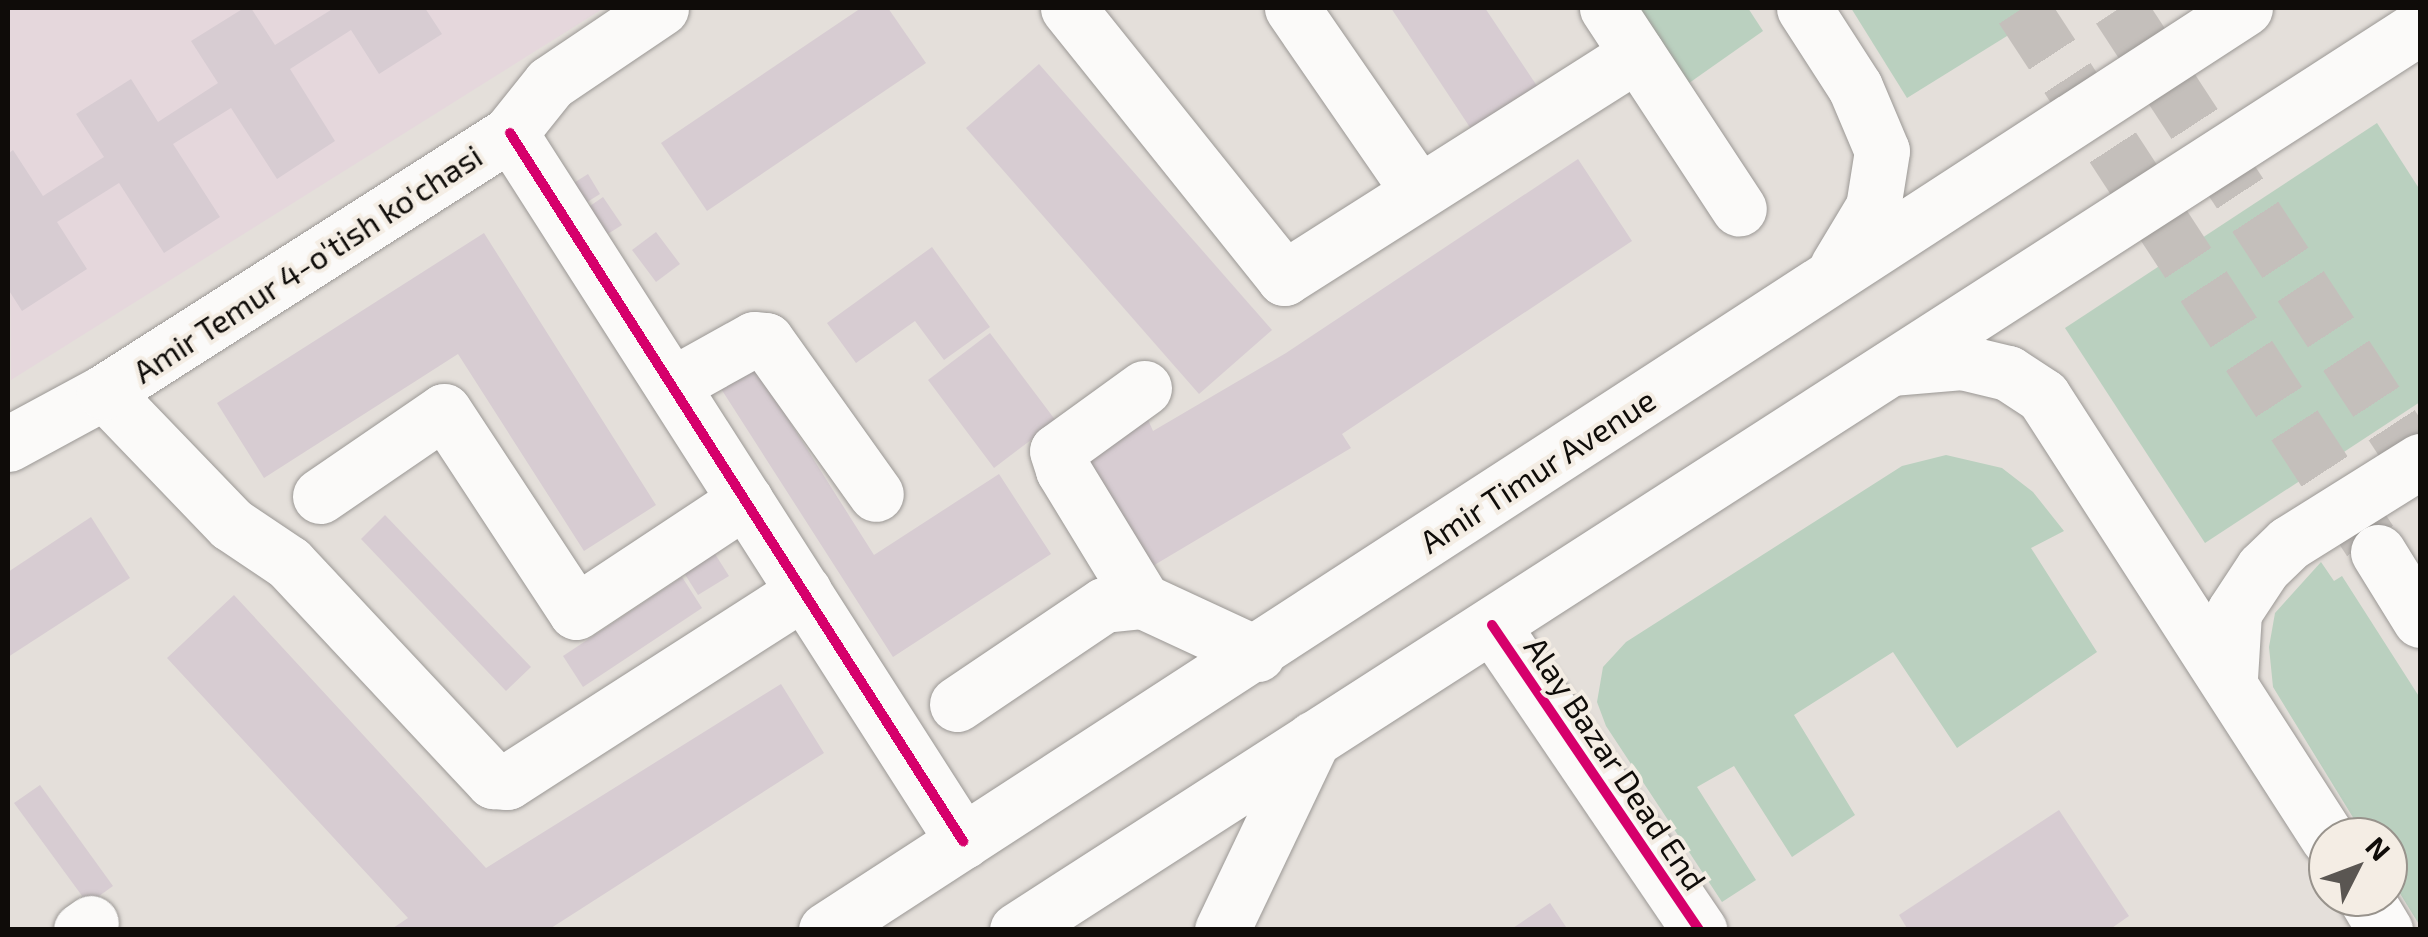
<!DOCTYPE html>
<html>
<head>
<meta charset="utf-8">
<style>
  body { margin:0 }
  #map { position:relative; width:2428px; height:937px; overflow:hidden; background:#e4dfda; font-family:"Exo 2",sans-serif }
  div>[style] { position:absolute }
  .education>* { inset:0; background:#e5d7dc }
  .green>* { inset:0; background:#bad0bf }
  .building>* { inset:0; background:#d7ccd2 }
  .major-tunnel>* { height:55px; margin-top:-27.5px; transform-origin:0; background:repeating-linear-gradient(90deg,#c4bfbb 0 55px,transparent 0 83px) }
  .roads { filter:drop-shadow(0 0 2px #9b9895) drop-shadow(0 0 2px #9b9895) }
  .minor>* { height:55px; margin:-27.5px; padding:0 27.5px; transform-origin:27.5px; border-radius:27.5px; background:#fbfaf9 }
  .major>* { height:55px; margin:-27.5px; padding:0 27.5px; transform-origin:27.5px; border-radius:27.5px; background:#fbfaf9 }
  .cycleway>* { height:10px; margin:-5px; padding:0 5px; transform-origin:5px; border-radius:5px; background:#d6006c }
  span { translate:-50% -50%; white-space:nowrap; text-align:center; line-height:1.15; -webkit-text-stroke:8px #f4ede4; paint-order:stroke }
  .street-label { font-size:32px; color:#0f0c09 }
  .frame { position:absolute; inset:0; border:10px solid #0f0c09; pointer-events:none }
  .north { position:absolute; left:2308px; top:817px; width:100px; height:100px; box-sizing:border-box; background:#f4ede4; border:2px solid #98938c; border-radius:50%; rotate:48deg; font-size:28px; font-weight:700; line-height:40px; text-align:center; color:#0f0c09 }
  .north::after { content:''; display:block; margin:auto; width:35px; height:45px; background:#5a5652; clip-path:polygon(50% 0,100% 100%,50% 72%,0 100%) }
</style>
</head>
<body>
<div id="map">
  <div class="education">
    <i style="clip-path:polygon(8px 8px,604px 8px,11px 380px)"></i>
  </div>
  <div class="green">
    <i style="clip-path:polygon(1630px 8px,1748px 8px,1763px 31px,1682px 88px)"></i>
    <i style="clip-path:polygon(1851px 8px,2052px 8px,1907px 98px)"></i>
    <i style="clip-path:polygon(2377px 123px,2420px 190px,2420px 402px,2205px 543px,2065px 328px)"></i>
    <i style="clip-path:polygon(1946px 455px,2002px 468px,2033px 492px,2064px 531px,2031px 548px,2097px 652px,1957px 748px,1893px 652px,1794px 715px,1855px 815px,1792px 857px,1734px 766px,1697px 787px,1756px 880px,1722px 902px,1606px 726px,1597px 702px,1603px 667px,1626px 642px,1902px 466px)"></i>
    <i style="clip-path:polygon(2321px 562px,2334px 581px,2342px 576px,2420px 698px,2420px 926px,2388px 874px,2388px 837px,2365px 837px,2273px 687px,2269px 647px,2275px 613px)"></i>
  </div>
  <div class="building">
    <i style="clip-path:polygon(244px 8px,251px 8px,275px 45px,334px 8px,425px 8px,442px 34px,379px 74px,351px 30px,290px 69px,335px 141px,277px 179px,231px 108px,173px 144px,220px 217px,164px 253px,119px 183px,57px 222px,87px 269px,22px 311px,8px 289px,8px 154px,13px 150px,43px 196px,104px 157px,76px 114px,131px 79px,158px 122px,218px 83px,191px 41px)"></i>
    <i style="clip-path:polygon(861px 8px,888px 8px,926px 63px,707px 211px,661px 143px)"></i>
    <i style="clip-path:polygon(1391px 8px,1485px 8px,1541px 92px,1475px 135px)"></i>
    <i style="clip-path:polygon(1039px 64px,1272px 330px,1199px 394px,966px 128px)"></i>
    <i style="clip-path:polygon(1578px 159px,1632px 241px,1342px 434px,1351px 448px,1151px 567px,1083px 456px,1147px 417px,1153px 431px,1286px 353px)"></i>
    <i style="clip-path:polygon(588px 174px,600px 194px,573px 211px,561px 191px)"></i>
    <i style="clip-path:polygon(603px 197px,622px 225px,595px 242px,577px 215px)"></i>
    <i style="clip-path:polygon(656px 232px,680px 264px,656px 282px,632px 250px)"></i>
    <i style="clip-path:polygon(484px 233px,656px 505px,584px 551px,458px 354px,264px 478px,217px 403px)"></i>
    <i style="clip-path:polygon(932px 247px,990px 327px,944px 360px,915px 321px,856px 363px,827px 323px)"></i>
    <i style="clip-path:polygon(990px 333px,1056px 421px,994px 468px,928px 380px)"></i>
    <i style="clip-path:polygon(752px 362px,874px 555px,999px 474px,1051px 554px,893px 657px,718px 384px)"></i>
    <i style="clip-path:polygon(385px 515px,531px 667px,506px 691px,361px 539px)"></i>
    <i style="clip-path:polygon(91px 517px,130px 578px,8px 657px,8px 572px)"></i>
    <i style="clip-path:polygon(710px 546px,729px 576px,698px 595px,679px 565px)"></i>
    <i style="clip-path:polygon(682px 577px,702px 608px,583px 687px,563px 656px)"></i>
    <i style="clip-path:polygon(234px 595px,486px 868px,781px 684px,824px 753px,548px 930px,390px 930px,408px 918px,167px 658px)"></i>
    <i style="clip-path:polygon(40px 785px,113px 886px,88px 904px,14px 803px)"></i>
    <i style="clip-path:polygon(2059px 810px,2129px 916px,2109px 930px,1908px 930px,1899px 915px)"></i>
    <i style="clip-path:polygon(1550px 903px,1568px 930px,1510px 930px)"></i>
  </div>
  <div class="major-tunnel">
    <i style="left:2022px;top:8px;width:642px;rotate:56.83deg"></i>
    <i style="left:2119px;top:8px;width:550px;rotate:56.8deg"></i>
  </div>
  <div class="roads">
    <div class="minor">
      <i style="left:1068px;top:8px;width:346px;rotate:51.3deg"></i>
      <i style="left:1284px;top:278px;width:418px;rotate:-32.4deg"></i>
      <i style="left:1292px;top:8px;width:220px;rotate:55.4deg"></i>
      <i style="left:1607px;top:8px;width:240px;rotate:56.7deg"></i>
      <i style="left:510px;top:133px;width:841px;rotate:57.39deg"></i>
      <i style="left:675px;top:383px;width:90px;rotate:-29.1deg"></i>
      <i style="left:754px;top:339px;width:12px;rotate:5deg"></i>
      <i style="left:766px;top:340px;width:189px;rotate:54.5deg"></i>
      <i style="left:1144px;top:388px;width:107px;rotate:144.1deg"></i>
      <i style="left:1057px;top:451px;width:20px;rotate:72deg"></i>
      <i style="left:1063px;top:470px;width:153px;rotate:58.6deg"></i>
      <i style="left:1143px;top:601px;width:126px;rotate:24.9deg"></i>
      <i style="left:104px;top:392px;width:183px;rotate:46.1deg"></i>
      <i style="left:231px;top:524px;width:70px;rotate:33.9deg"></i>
      <i style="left:289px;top:563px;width:299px;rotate:46.9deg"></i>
      <i style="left:493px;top:781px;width:14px;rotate:4deg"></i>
      <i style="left:507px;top:782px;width:353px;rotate:-32.7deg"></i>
      <i style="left:8px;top:444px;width:109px;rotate:-28.4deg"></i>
      <i style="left:104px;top:392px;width:482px;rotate:-32.5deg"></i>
      <i style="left:510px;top:133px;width:64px;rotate:-51.3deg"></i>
      <i style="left:550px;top:83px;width:134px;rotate:-34deg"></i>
      <i style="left:320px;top:496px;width:150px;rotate:-34.4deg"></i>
      <i style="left:444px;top:411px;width:240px;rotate:56.7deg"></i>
      <i style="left:576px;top:612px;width:203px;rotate:-33.5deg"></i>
      <i style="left:1492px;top:625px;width:369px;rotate:55.8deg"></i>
      <i style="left:957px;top:704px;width:177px;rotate:-34deg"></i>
      <i style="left:1104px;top:605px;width:39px;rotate:-6deg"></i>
      <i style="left:81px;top:930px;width:12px;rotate:-35deg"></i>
      <i style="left:1222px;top:930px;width:212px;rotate:-64.5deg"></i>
    </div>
    <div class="major">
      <i style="left:1804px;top:8px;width:94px;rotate:57.2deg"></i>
      <i style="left:1855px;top:87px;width:69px;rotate:67.1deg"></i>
      <i style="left:1882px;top:151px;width:57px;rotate:99.1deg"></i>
      <i style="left:1873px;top:207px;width:70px;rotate:121deg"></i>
      <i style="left:1891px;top:368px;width:71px;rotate:-4.8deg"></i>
      <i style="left:1962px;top:362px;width:47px;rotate:13.4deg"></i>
      <i style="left:2008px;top:373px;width:42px;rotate:33.3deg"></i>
      <i style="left:2043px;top:396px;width:526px;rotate:57.19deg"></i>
      <i style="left:2378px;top:552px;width:80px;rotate:58.3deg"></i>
      <i style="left:2230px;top:678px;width:66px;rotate:-86.5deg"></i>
      <i style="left:2234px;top:612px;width:53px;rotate:-56.6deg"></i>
      <i style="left:2263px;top:568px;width:36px;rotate:-44deg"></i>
      <i style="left:2289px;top:543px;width:155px;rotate:-32deg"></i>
      <i style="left:2365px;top:897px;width:39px;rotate:59deg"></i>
      <i style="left:826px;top:930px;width:1692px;rotate:-33.01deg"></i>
      <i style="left:1017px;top:930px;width:1668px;rotate:-32.77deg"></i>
    </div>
  </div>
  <div class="cycleway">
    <i style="left:510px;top:133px;width:841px;rotate:57.39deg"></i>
    <i style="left:1492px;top:625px;width:369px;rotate:55.8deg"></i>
  </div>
  <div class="street-label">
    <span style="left:307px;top:263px;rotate:-33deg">Amir Temur 4-o'tish ko'chasi</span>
    <span style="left:1537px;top:470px;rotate:-33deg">Amir Timur Avenue</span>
    <span style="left:1616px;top:763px;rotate:56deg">Alay Bazar Dead End</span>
  </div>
  <div class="frame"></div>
  <div class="north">N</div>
</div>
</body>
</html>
